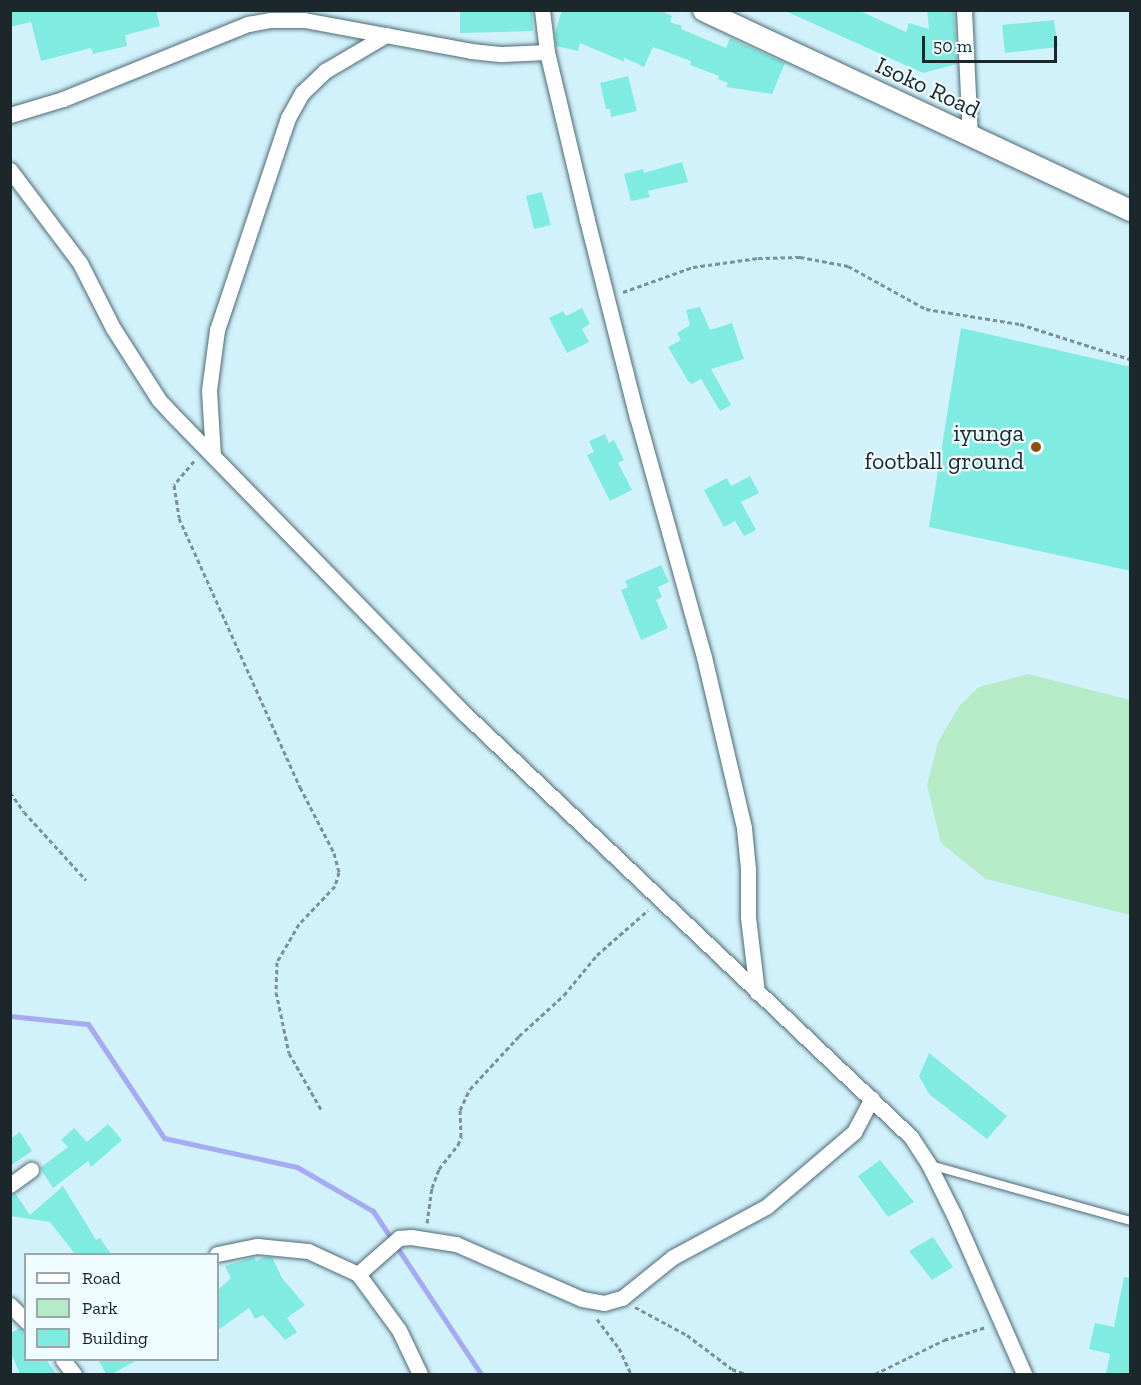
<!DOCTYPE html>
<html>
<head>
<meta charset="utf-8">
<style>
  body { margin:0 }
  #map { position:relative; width:1141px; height:1385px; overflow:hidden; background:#d1f1fb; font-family:"Zilla Slab",serif }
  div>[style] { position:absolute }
  .green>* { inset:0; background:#b6ebc8 }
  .stream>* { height:5px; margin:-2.5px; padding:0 2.5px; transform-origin:2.5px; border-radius:2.5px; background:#a6aaf1 }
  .building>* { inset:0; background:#80ece1 }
  .path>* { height:3px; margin-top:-1.5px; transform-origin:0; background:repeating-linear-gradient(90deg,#7a9198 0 4.5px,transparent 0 7.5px) }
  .roads { filter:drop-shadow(0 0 2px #4f6b74) drop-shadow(0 0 2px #4f6b74) }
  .lane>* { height:8px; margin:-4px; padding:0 4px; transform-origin:4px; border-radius:4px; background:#fff }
  .street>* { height:15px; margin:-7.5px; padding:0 7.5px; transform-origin:7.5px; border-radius:7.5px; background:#fff }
  .secondary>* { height:21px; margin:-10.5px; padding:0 10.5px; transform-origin:10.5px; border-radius:10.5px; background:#fff }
  .dots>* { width:16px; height:16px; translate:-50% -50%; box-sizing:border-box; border:3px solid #eefbff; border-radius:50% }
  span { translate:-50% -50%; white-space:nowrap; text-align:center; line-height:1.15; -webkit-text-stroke:4.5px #eefbff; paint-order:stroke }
  .street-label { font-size:24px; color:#1b272a }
  .poi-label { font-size:24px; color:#1b272a }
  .right { translate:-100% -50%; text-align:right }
  .frame { position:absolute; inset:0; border:12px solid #1b272a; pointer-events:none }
  .legend { position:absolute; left:24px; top:1253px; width:195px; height:108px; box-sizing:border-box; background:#eefbff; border:2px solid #9aa6aa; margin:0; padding:8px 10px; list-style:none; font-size:18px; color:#1b272a }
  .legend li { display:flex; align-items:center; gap:12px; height:30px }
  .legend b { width:30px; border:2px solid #9aa6aa }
  .scale { position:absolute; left:922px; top:36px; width:135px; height:27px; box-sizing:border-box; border:3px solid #1b272a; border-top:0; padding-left:8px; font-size:18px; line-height:21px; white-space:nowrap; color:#1b272a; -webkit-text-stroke:4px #eefbff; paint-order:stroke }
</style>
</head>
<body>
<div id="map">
  <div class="green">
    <i style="clip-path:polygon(1028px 674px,1130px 700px,1130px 915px,986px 879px,941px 843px,927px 785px,938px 742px,960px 705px,979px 687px)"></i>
  </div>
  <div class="stream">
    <i style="left:10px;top:1016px;width:78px;rotate:5.9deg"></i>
    <i style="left:88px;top:1024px;width:137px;rotate:56.3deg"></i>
    <i style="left:164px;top:1138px;width:136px;rotate:12.3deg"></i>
    <i style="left:297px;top:1167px;width:88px;rotate:30.1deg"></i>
    <i style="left:373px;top:1211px;width:196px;rotate:56.5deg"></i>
  </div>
  <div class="building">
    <i style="clip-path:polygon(10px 10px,156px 10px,160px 26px,125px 35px,127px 46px,93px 54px,91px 48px,41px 61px,31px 22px,10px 27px)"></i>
    <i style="clip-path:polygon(460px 10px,532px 10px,533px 31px,460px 33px)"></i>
    <i style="clip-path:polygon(562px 10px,660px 10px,672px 16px,670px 22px,682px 26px,681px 29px,726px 48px,730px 38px,785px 63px,772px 94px,726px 87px,728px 83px,718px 79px,719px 76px,690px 65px,691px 61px,653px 47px,644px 67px,623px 57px,625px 62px,580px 43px,578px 51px,556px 46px,555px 33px)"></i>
    <i style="clip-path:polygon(783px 10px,858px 10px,906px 32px,909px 23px,929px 29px,927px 10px,954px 10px,957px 64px,923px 73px)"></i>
    <i style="clip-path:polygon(1054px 20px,1058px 47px,1005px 53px,1002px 25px)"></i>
    <i style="clip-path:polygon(628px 76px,637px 111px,611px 117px,610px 109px,606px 109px,600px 83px)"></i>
    <i style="clip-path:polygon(682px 162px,688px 182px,648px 191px,650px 197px,631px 201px,624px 174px,643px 169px,644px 173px)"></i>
    <i style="clip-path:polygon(542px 192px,551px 225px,534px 229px,526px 196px)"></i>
    <i style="clip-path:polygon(700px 307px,710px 330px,732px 323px,744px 359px,711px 369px,731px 405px,720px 411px,701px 379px,692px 384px,688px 381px,668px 347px,681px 340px,677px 333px,690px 325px,686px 310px)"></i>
    <i style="clip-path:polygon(582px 308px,590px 324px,582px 329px,589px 342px,567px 353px,549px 318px,563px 311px,566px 316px)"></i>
    <i style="clip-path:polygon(961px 328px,1131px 367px,1131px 571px,929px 527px)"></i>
    <i style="clip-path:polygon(605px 434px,609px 443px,614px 440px,624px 460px,618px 463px,632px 490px,610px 501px,587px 455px,594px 452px,589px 441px)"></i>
    <i style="clip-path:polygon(750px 476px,759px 493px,741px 502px,756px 530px,744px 536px,735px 521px,724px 527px,704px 490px,727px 478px,731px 486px)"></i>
    <i style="clip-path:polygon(661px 565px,669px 582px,658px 587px,662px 597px,656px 600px,668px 628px,641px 640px,621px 590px,628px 587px,625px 581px)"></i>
    <i style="clip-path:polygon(929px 1053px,1007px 1116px,987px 1139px,929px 1094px,919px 1076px)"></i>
    <i style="clip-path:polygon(108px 1124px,122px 1140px,91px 1167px,88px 1161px,53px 1188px,40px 1168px,68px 1147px,61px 1140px,74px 1128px,87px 1142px)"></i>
    <i style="clip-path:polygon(20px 1132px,32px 1151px,10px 1166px,10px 1139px)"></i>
    <i style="clip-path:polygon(880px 1160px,914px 1202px,888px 1217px,858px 1176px)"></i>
    <i style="clip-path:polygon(63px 1186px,96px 1240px,100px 1238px,111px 1254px,75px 1254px,50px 1222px,10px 1216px,10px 1195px,15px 1193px,30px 1215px)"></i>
    <i style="clip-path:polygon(933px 1237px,953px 1267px,932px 1280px,909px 1251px)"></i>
    <i style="clip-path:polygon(254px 1257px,256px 1261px,264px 1257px,272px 1257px,282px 1278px,305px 1305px,287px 1318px,297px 1332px,285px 1340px,263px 1315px,255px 1319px,249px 1308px,218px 1330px,218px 1290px,231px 1278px,225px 1266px)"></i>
    <i style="clip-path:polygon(1124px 1277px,1131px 1278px,1131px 1374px,1106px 1374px,1110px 1354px,1089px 1349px,1095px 1323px,1114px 1327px)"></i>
    <i style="clip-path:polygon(19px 1328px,26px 1330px,26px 1359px,46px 1359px,56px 1374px,20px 1374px,10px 1351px,10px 1334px)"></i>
    <i style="clip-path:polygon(98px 1359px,139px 1359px,112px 1374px,106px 1374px)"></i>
  </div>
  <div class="path">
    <i style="left:623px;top:292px;width:74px;rotate:-19.7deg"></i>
    <i style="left:693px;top:267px;width:66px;rotate:-7.9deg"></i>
    <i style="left:758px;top:258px;width:42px;rotate:-1.4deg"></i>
    <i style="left:800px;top:257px;width:49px;rotate:10.6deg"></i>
    <i style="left:848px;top:266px;width:89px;rotate:28.9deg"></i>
    <i style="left:926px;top:309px;width:95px;rotate:9.1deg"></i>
    <i style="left:1020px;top:324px;width:115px;rotate:17.7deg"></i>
    <i style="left:194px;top:461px;width:31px;rotate:130deg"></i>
    <i style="left:174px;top:485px;width:33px;rotate:81deg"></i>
    <i style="left:179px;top:518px;width:295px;rotate:65.8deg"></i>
    <i style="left:300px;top:787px;width:74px;rotate:62.7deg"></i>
    <i style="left:334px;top:853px;width:20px;rotate:75deg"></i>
    <i style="left:339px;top:872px;width:15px;rotate:106deg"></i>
    <i style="left:335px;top:886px;width:52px;rotate:133.5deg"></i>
    <i style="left:299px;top:924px;width:44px;rotate:120.1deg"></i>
    <i style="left:277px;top:962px;width:30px;rotate:92deg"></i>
    <i style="left:276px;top:992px;width:62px;rotate:78deg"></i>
    <i style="left:289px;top:1053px;width:67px;rotate:60.4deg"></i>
    <i style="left:10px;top:792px;width:24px;rotate:55deg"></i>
    <i style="left:24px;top:812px;width:92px;rotate:47.6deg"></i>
    <i style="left:427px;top:1223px;width:35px;rotate:-82deg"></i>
    <i style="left:432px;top:1188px;width:20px;rotate:-70deg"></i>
    <i style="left:439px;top:1169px;width:31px;rotate:-52deg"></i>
    <i style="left:458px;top:1145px;width:9px;rotate:-69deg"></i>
    <i style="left:461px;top:1137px;width:27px;rotate:-92deg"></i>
    <i style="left:460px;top:1110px;width:23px;rotate:-65deg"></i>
    <i style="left:470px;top:1089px;width:72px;rotate:-47.2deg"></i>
    <i style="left:519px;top:1036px;width:61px;rotate:-42.3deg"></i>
    <i style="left:564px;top:995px;width:52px;rotate:-50.5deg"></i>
    <i style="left:597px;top:955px;width:68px;rotate:-41.4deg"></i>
    <i style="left:635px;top:1307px;width:59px;rotate:28.3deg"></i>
    <i style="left:687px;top:1335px;width:56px;rotate:37.1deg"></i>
    <i style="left:732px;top:1369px;width:15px;rotate:20deg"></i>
    <i style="left:597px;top:1319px;width:36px;rotate:53deg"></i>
    <i style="left:619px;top:1348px;width:29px;rotate:65deg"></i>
    <i style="left:875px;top:1374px;width:77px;rotate:-26.2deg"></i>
    <i style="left:944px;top:1340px;width:44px;rotate:-17.2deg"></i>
  </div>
  <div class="roads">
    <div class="lane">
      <i style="left:930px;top:1165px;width:208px;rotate:15.6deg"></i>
    </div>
    <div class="street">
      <i style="left:542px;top:10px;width:42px;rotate:83.2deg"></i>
      <i style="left:547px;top:52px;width:173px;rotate:76.6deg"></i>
      <i style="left:587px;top:220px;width:203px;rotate:75.8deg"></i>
      <i style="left:637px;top:417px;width:249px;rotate:74.4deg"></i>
      <i style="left:704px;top:657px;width:176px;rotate:76.8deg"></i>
      <i style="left:744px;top:828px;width:41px;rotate:84.4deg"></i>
      <i style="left:748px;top:869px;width:48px;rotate:90deg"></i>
      <i style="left:748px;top:917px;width:76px;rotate:83.2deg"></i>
      <i style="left:964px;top:10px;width:125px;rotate:87.3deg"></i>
      <i style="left:10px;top:115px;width:55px;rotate:-16.8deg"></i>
      <i style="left:63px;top:99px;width:200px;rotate:-22.1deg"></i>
      <i style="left:248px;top:24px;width:22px;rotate:-10deg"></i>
      <i style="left:270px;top:20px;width:34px"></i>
      <i style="left:304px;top:20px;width:170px;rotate:10.5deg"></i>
      <i style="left:471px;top:51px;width:31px;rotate:6deg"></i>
      <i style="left:502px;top:54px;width:45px;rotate:-2.5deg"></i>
      <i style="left:10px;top:170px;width:116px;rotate:53deg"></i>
      <i style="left:80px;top:263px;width:73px;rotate:63.1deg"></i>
      <i style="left:113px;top:328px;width:85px;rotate:57.4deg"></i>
      <i style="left:159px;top:400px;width:19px;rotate:47deg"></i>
      <i style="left:172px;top:414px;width:421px;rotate:45.7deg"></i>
      <i style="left:466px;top:715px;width:613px;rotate:43.48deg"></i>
      <i style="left:911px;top:1137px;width:33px;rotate:57deg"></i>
      <i style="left:929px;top:1165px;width:56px;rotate:63.4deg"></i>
      <i style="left:954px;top:1215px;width:174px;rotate:66.2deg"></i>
      <i style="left:213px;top:456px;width:66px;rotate:-93.5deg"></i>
      <i style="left:209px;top:390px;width:61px;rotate:-82.4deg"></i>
      <i style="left:217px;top:330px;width:224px;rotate:-71.5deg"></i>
      <i style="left:288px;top:118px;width:29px;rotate:-61deg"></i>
      <i style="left:302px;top:93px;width:32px;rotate:-44deg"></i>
      <i style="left:325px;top:71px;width:71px;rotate:-30.5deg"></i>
      <i style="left:10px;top:1185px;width:26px;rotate:-36deg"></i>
      <i style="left:217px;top:1254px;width:41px;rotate:-11.3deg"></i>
      <i style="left:257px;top:1246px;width:51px;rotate:5.6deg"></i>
      <i style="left:308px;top:1251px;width:55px;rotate:24.7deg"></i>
      <i style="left:358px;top:1274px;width:69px;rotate:53.8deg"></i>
      <i style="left:399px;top:1330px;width:49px;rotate:64.5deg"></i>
      <i style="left:358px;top:1274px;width:55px;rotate:-41.3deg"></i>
      <i style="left:399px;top:1238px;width:12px;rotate:-5deg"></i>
      <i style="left:411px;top:1237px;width:46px;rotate:8.8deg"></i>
      <i style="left:456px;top:1244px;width:137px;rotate:23.6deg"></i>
      <i style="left:582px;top:1299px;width:22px;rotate:10deg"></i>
      <i style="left:604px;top:1303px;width:19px;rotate:-16deg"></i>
      <i style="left:622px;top:1298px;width:65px;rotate:-38.8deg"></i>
      <i style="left:673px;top:1257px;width:106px;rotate:-28.3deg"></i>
      <i style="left:766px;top:1207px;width:116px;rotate:-40.4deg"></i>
      <i style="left:854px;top:1132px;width:38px;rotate:-62deg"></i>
      <i style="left:10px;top:1305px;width:23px;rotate:45deg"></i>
      <i style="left:63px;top:1360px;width:18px;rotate:52deg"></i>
    </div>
    <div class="secondary">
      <i style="left:703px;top:10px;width:472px;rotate:25.1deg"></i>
    </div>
  </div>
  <div class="dots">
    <i style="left:1036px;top:447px;background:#8d5110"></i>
  </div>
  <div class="street-label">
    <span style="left:928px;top:87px;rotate:25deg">Isoko Road</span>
  </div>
  <div class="poi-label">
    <span class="right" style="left:1024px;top:447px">iyunga<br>football ground</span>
  </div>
  <div class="frame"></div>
  <ul class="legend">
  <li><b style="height:8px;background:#fff"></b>Road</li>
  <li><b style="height:16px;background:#b6ebc8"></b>Park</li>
  <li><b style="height:16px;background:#80ece1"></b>Building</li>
  </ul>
  <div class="scale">50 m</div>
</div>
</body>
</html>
